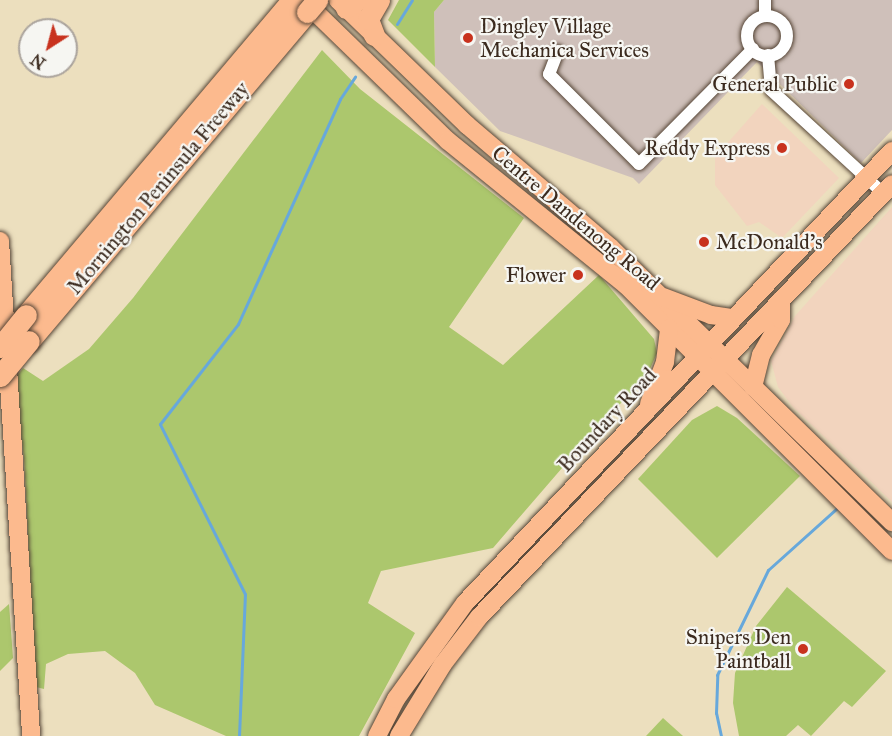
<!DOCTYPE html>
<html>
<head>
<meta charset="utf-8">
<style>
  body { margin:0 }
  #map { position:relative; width:892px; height:736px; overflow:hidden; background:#ecdfbe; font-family:"IM FELL Great Primer",serif }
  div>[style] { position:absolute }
  .built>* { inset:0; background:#f2d4be }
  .industrial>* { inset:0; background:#cfc0ba }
  .green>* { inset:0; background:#acc76d }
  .stream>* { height:3px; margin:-1.5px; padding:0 1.5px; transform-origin:1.5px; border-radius:1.5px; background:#67a8db }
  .roads { filter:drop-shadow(0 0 2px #564536) drop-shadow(0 0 2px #564536) }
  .street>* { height:12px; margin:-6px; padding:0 6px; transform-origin:6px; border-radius:6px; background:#fff }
  .street>.ring { margin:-6px; padding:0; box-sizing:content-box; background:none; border:12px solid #fff; border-radius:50% }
  .primary>* { height:18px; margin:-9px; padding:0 9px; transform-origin:9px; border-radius:9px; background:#fcba8e }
  .highway>* { height:21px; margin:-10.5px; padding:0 10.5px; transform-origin:10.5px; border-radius:10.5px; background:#fcba8e }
  .bridges { filter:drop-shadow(0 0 2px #564536) drop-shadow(0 0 2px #564536) }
  .highway-bridge>* { height:21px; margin:-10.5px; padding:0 10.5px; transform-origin:10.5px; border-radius:10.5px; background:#fcba8e }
  .dots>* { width:16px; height:16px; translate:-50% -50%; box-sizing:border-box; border:3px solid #f6f6f2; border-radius:50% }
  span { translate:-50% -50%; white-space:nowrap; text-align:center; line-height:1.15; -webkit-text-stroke:4.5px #f6f6f2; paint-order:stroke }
  .poi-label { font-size:21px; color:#3b2a1e }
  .left { translate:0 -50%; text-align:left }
  .right { translate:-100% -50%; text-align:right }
  .street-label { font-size:21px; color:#3b2a1e }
  .north { position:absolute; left:18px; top:18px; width:60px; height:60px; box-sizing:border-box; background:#f6f6f2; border:2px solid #aba49d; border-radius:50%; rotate:216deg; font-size:16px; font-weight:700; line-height:24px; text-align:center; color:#3b2a1e }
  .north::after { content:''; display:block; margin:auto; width:21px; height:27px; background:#c8321e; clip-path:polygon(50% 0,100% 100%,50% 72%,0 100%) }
</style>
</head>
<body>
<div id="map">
  <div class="built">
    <i style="clip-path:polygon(762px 104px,839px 178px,782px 238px,759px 222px,747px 226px,715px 185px,715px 157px)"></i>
    <i style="clip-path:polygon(892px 207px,892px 502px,792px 406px,778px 387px,771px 361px,795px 316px)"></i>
  </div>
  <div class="industrial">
    <i style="clip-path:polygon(444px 0,892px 0,892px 130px,861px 163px,757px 62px,639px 184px,633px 178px,500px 131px,435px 67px,434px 12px)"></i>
  </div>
  <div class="green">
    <i style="clip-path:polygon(399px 0,444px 0,434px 12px,435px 67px,388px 20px)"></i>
    <i style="clip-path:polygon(322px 50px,360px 89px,524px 218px,449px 327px,503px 365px,599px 275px,654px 339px,657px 353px,646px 378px,600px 424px,493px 548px,381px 571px,368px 603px,415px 633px,359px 736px,226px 736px,155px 705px,135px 673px,105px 651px,68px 654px,46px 664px,44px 689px,36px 687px,24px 458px,14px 380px,23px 368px,43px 381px,89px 349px,133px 298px)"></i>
    <i style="clip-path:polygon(717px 406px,737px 418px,800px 476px,717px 558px,638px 479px,692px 420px)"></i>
    <i style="clip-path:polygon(787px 587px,886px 671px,852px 707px,844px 701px,811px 736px,798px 725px,786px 736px,739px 736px,733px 703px,735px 673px,756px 626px)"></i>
    <i style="clip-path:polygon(9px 604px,13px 658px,0 671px,0 612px)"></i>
    <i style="clip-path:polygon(663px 718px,683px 736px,646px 736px)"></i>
  </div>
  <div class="stream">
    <i style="left:397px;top:24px;width:28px;rotate:-58deg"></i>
    <i style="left:239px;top:736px;width:142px;rotate:-87.6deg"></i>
    <i style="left:245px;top:594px;width:190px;rotate:-116.6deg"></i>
    <i style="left:160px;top:424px;width:127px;rotate:-52deg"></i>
    <i style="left:238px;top:324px;width:247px;rotate:-65.6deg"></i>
    <i style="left:340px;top:99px;width:27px;rotate:-56deg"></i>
    <i style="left:721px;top:736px;width:24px;rotate:-102deg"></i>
    <i style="left:716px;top:713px;width:38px;rotate:-88deg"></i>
    <i style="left:717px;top:675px;width:117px;rotate:-64.1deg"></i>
    <i style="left:768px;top:570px;width:93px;rotate:-41.9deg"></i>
  </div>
  <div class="roads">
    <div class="street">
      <i style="left:765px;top:16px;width:16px;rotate:-90deg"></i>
      <i class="ring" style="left:747px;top:16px;width:28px;height:28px"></i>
      <i style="left:558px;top:51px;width:25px;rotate:111deg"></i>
      <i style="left:549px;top:74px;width:127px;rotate:45deg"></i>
      <i style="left:639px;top:164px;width:162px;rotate:-45.3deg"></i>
      <i style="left:768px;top:55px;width:35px;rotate:85deg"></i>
      <i style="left:771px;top:90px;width:152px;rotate:42.6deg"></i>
    </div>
    <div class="primary">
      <i style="left:303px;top:0;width:202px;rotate:44.2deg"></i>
      <i style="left:448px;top:141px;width:229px;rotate:39deg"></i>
      <i style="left:626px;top:285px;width:376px;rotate:45deg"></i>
      <i style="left:338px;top:0;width:180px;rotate:44.1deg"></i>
      <i style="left:467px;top:125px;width:188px;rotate:40.5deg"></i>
      <i style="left:610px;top:247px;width:394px;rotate:44.3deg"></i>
      <i style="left:0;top:241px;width:496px;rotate:86.4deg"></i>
      <i style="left:663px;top:297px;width:51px;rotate:20.6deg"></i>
      <i style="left:711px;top:315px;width:22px;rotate:8deg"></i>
      <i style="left:753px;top:387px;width:33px;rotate:-76deg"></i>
      <i style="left:761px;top:355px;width:40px;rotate:-60.3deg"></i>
      <i style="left:781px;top:320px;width:20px;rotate:-90deg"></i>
      <i style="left:649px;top:404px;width:45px;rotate:-69.1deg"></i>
      <i style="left:665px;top:362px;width:34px;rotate:-83deg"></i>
      <i style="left:377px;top:736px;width:42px;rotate:-62.8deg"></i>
      <i style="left:396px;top:699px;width:118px;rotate:-54.3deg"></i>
      <i style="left:465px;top:603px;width:622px;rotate:-46.63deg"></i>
      <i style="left:399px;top:736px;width:84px;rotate:-58.6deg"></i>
      <i style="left:443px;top:664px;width:59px;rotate:-52.5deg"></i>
      <i style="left:479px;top:617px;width:598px;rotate:-46.35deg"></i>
    </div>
    <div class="highway">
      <i style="left:346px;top:8px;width:14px;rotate:-36deg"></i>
      <i style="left:374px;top:35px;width:17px;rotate:-111deg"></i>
      <i style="left:368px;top:19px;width:22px;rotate:-60deg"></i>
      <i style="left:26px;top:315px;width:412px;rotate:-49.8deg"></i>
      <i style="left:29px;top:341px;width:431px;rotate:-49.8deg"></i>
    </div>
  </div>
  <div class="bridges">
    <div class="highway-bridge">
      <i style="left:307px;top:12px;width:16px;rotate:-50deg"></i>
      <i style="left:0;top:347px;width:41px;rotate:-50.9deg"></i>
      <i style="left:0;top:376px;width:45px;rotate:-50.4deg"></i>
    </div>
  </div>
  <div class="dots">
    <i style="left:468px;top:38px;background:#c8321e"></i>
    <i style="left:849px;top:84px;background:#c8321e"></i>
    <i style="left:782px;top:148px;background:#c8321e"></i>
    <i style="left:704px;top:242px;background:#c8321e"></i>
    <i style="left:578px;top:275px;background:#c8321e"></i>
    <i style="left:803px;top:649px;background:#c8321e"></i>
  </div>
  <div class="poi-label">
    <span class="left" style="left:480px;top:38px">Dingley Village<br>Mechanica Services</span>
    <span class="right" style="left:837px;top:84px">General Public</span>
    <span class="right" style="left:770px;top:148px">Reddy Express</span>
    <span class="left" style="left:716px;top:242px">McDonald's</span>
    <span class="right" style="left:566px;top:275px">Flower</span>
    <span class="right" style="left:791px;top:649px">Snipers Den<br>Paintball</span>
  </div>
  <div class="street-label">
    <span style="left:158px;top:188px;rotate:-50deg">Mornington Peninsula Freeway</span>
    <span style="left:576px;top:218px;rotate:40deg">Centre Dandenong Road</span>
    <span style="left:607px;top:420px;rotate:-47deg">Boundary Road</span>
  </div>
  <div class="north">N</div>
</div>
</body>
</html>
